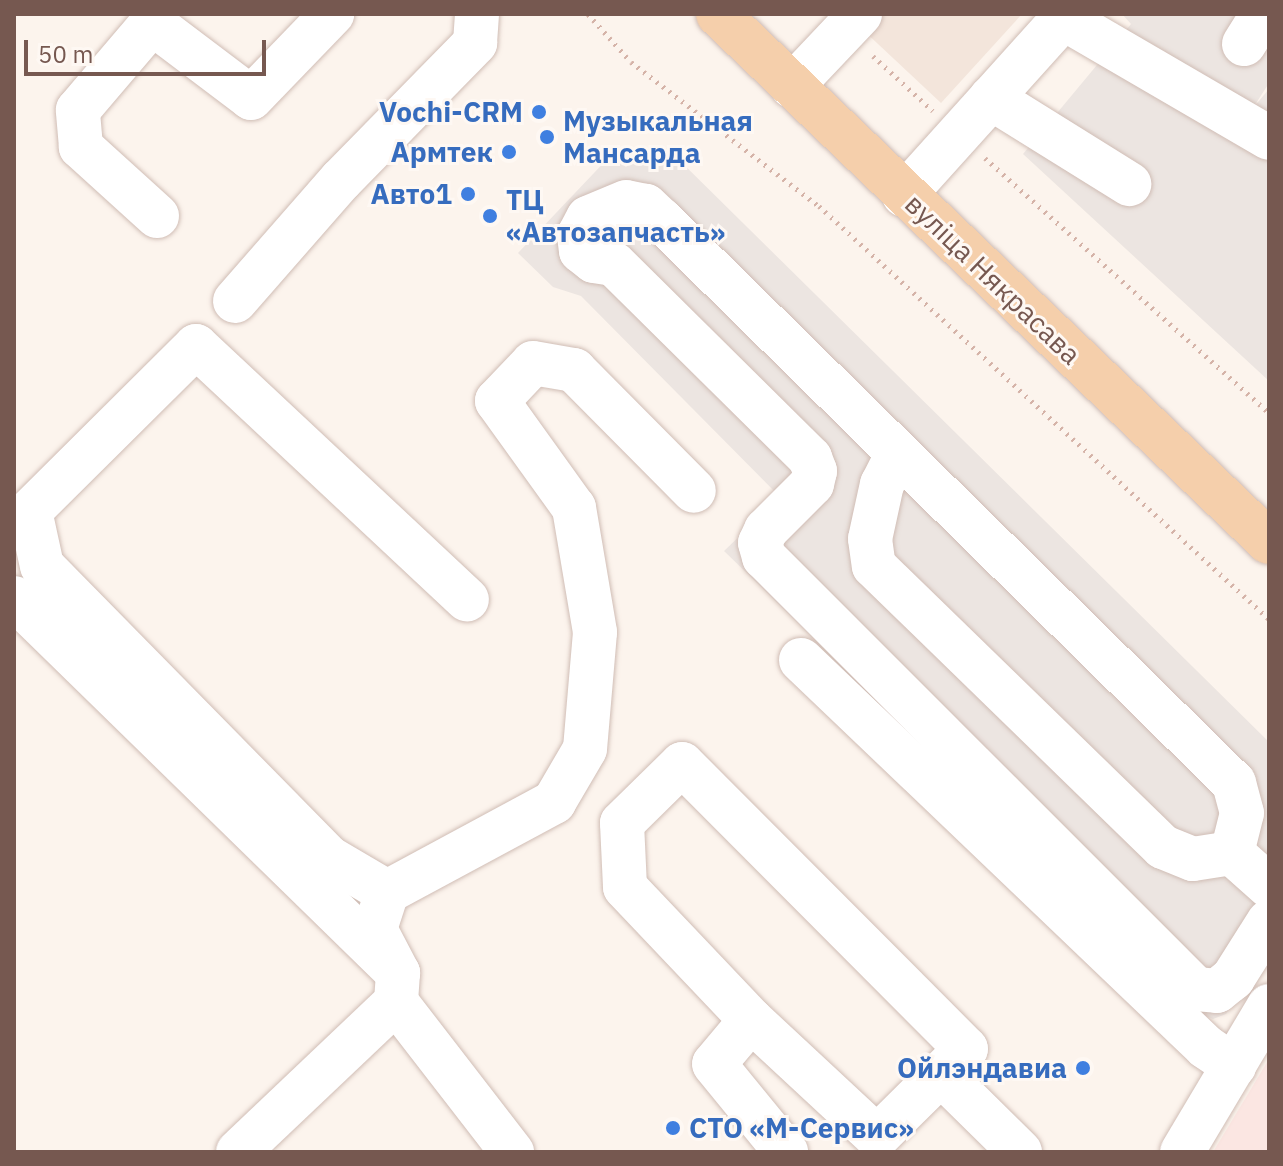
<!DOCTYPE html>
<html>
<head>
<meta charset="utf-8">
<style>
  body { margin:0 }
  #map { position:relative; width:1283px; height:1166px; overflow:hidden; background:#fcf4ed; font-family:"IBM Plex Sans",sans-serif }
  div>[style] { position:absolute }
  .residential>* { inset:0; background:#f3e5db }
  .commercial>* { inset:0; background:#fbe6e2 }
  .industrial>* { inset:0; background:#ece5e1 }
  .path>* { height:5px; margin-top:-2.5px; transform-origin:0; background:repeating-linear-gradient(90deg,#d5b3a8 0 2px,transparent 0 8px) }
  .roads { filter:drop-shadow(0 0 2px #d0bdb5) drop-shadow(0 0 2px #d0bdb5) }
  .minor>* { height:44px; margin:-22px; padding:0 22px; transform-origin:22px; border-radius:22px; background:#fff }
  .major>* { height:44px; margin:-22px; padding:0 22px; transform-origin:22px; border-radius:22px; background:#f5cfab }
  .dots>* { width:22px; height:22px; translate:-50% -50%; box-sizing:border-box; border:4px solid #fef8f3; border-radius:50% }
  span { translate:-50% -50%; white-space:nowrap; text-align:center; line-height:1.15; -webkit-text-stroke:6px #fef8f3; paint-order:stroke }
  .shop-label { font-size:28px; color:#366cbe; font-weight:700 }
  .right { translate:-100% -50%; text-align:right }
  .left { translate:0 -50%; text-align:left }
  .street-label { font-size:28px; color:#765850 }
  .frame { position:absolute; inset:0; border:16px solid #765850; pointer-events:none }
  .scale { position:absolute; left:24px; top:40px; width:242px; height:36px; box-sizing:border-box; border:4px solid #765850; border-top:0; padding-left:10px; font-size:24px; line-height:28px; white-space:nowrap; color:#765850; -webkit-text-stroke:6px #fef8f3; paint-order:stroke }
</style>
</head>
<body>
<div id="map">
  <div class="residential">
    <i style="clip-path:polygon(875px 14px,1022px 14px,941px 103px,862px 29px)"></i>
  </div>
  <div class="commercial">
    <i style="clip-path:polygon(1269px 1059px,1269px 1152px,1213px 1152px)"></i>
  </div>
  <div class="industrial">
    <i style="clip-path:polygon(1122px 14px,1269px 14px,1269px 83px,1253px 108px,1269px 89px,1269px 381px,1023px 154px,1131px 24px)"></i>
    <i style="clip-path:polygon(667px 148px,1269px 742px,1269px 949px,1226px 1014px,1213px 1019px,1201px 1014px,724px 551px,780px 497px,581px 296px,553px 287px,518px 253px,612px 154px,626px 167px,642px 151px,654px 161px)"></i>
  </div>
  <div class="path">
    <i style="left:588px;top:14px;width:64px;rotate:48.1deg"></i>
    <i style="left:631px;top:62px;width:237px;rotate:37.5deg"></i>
    <i style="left:819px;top:206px;width:611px;rotate:42.55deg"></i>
    <i style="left:873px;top:56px;width:81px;rotate:42.5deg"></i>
    <i style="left:985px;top:158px;width:382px;rotate:41.9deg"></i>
  </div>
  <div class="roads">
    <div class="minor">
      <i style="left:1063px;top:18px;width:238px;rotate:30.2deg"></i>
      <i style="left:1244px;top:44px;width:36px;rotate:-58deg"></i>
      <i style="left:792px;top:86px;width:99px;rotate:-46.6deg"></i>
      <i style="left:991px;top:98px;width:163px;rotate:31.9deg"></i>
      <i style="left:904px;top:195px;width:244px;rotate:-48deg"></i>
      <i style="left:157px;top:216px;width:103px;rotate:-137.8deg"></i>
      <i style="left:81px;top:147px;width:37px;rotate:-95deg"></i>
      <i style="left:78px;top:110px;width:114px;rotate:-49.6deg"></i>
      <i style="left:152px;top:23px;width:124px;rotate:37.1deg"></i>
      <i style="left:251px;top:98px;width:117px;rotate:-46deg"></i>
      <i style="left:235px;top:301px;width:161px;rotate:-48.8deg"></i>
      <i style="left:341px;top:180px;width:192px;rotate:-45.6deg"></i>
      <i style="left:475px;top:43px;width:29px;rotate:-86deg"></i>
      <i style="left:898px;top:453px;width:35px;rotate:117deg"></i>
      <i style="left:882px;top:484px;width:56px;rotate:102.3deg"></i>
      <i style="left:870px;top:539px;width:27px;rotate:82deg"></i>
      <i style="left:874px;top:566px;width:403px;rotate:44.2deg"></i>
      <i style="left:1163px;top:847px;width:32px;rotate:22deg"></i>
      <i style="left:1193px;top:859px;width:39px;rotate:-9deg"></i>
      <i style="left:14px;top:598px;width:537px;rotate:44.32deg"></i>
      <i style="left:398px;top:973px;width:29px;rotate:94deg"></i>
      <i style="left:396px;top:1002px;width:190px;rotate:52.3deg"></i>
      <i style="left:801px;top:660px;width:560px;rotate:43.7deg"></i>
      <i style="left:1206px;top:1047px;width:34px;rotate:34deg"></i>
      <i style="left:682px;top:764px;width:402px;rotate:45.1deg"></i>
      <i style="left:966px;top:1049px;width:125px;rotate:135.3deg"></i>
      <i style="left:877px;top:1137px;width:172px;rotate:-137.1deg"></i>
      <i style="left:751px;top:1020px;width:183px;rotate:-133.5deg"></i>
      <i style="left:625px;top:887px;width:64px;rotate:-92.7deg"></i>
      <i style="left:622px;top:823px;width:84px;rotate:-44.5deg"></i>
      <i style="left:1269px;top:886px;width:50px;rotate:-138.3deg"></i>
      <i style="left:1232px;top:853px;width:41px;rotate:-76deg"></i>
      <i style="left:1242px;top:813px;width:31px;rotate:-105deg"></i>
      <i style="left:1234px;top:783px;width:803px;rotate:-135.5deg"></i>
      <i style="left:661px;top:220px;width:21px;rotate:-137deg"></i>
      <i style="left:646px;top:206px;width:20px;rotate:-169deg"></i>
      <i style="left:626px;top:202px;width:41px;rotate:157.2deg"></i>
      <i style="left:588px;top:218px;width:19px;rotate:118deg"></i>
      <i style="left:579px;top:235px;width:16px;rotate:83deg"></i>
      <i style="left:581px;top:251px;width:16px;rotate:38deg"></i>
      <i style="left:594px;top:261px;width:20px;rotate:9deg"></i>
      <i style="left:614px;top:264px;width:276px;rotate:44.7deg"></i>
      <i style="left:810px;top:458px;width:14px;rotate:69deg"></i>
      <i style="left:815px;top:471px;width:13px;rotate:103deg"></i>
      <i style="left:812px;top:484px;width:65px;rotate:135deg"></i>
      <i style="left:766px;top:530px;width:14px;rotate:115deg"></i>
      <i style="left:760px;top:543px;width:15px;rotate:74deg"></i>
      <i style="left:764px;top:557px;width:611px;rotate:45deg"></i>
      <i style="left:1196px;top:989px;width:21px;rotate:5deg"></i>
      <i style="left:1217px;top:991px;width:21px;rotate:-39deg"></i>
      <i style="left:1233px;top:978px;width:67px;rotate:-57.7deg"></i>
      <i style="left:387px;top:892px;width:67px;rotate:-149.6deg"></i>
      <i style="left:329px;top:858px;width:409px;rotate:-134.5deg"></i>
      <i style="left:42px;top:566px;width:56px;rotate:-102.3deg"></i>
      <i style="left:30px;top:511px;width:234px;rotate:-44.8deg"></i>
      <i style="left:196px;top:346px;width:371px;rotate:43.1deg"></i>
      <i style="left:398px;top:973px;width:50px;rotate:-117.6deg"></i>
      <i style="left:375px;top:929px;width:39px;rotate:-72deg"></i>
      <i style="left:387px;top:892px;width:190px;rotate:-28.3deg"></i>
      <i style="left:554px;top:802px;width:61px;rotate:-59.7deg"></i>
      <i style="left:585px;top:749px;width:117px;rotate:-85.1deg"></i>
      <i style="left:595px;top:632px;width:126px;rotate:-99.6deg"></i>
      <i style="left:574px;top:508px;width:132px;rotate:-125.7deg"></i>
      <i style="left:497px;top:401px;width:52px;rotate:-46.5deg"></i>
      <i style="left:533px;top:363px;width:42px;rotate:9.7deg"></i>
      <i style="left:574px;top:370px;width:170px;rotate:45.2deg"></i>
      <i style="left:751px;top:1020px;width:57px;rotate:130.1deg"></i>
      <i style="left:714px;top:1064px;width:114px;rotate:50.7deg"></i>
      <i style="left:941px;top:1074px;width:111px;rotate:44.6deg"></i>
      <i style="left:238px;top:1152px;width:218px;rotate:-43.5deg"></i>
      <i style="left:1182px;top:1152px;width:170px;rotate:-59.2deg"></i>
    </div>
    <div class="major">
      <i style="left:718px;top:14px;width:763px;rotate:43.78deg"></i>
    </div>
  </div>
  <div class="dots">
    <i style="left:539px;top:112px;background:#3f7fe0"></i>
    <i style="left:547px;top:137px;background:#3f7fe0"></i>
    <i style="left:509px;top:152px;background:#3f7fe0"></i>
    <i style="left:468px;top:194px;background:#3f7fe0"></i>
    <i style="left:490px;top:216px;background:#3f7fe0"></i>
    <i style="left:1083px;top:1068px;background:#3f7fe0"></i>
    <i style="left:673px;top:1128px;background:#3f7fe0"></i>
  </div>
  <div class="shop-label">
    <span class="right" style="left:523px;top:112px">Vochi-CRM</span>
    <span class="left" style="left:563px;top:137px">Музыкальная<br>Мансарда</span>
    <span class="right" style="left:493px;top:152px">Армтек</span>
    <span class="right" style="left:452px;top:194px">Авто1</span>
    <span class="left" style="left:506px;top:216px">ТЦ<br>«Автозапчасть»</span>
    <span class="right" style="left:1067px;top:1068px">Ойлэндавиа</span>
    <span class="left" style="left:689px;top:1128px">СТО «М-Сервис»</span>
  </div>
  <div class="street-label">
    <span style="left:993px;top:279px;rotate:44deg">вуліца Някрасава</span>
  </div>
  <div class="frame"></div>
  <div class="scale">50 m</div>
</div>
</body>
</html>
